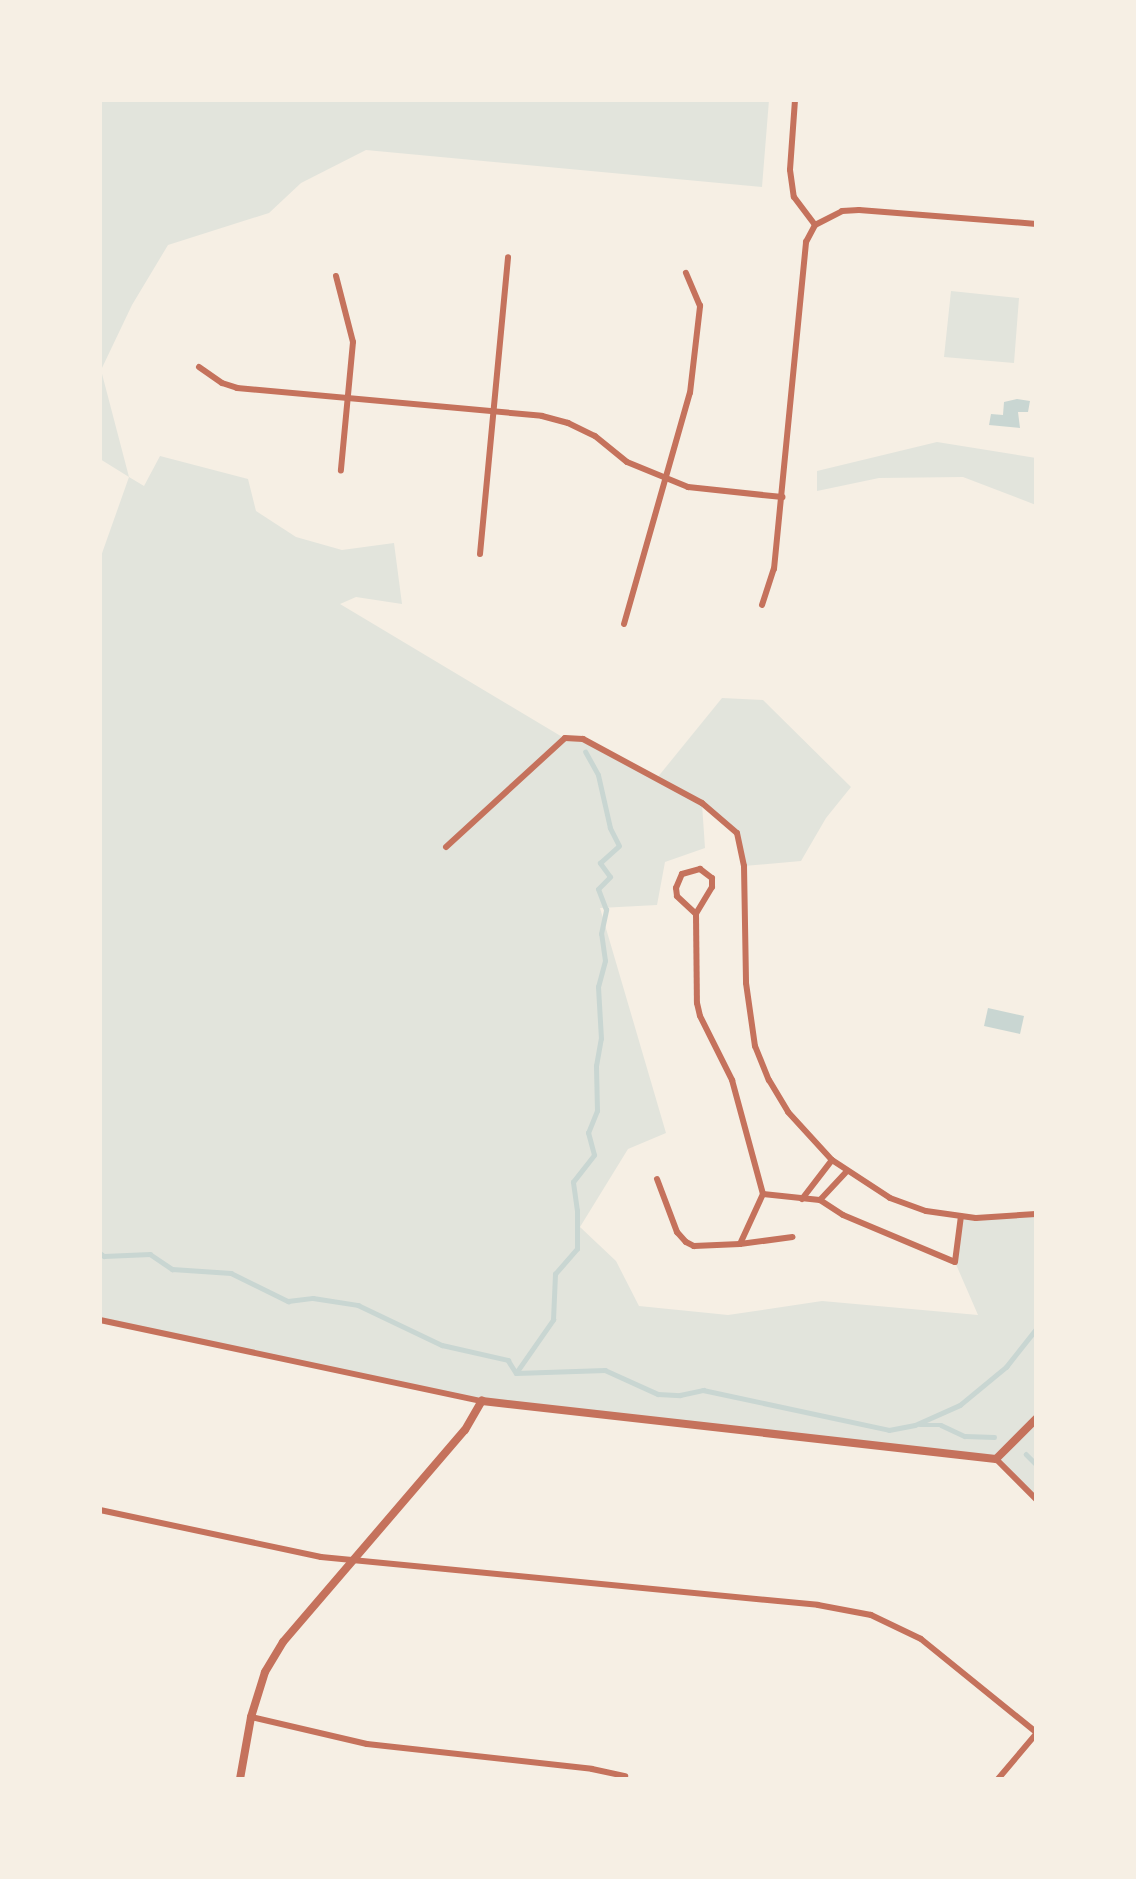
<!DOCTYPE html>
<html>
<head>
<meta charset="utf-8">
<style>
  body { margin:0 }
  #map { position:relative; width:1136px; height:1879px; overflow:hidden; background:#f6efe4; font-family:"DejaVu Sans",sans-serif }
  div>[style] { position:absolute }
  .green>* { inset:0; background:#e2e4dc }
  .water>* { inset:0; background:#c9d6d2 }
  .stream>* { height:4.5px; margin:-2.25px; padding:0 2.25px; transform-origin:2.25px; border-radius:2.25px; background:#c9d6d2 }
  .minor>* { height:6px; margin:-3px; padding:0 3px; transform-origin:3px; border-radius:3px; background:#c5725c }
  .tertiary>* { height:8px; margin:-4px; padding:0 4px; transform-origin:4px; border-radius:4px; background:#c5725c }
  span { translate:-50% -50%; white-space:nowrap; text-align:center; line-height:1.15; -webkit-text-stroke:5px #f6efe4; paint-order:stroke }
  .frame { position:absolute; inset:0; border:102px solid #f6efe4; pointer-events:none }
</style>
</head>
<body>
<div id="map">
  <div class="green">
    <i style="clip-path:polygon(100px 100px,769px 100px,762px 187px,366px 150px,301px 183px,269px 213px,168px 245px,132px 305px,101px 370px,129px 477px,144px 486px,160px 456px,248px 479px,256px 511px,296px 537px,342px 550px,394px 543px,402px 604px,356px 597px,340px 604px,564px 738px,583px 739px,657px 778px,722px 698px,763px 700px,851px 787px,826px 818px,801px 861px,744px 866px,737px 833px,702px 804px,705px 848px,665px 862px,657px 905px,600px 908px,666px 1133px,628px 1149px,580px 1227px,616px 1261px,639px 1306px,728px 1315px,822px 1301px,978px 1315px,955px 1262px,961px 1216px,1036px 1214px,1036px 1499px,996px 1459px,482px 1401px,100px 1320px,100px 559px,129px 477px,100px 459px)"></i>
    <i style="clip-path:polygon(951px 291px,1019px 298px,1014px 363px,944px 357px)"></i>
    <i style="clip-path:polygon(937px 442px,1036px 458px,1036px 505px,963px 477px,879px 478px,817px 491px,817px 471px)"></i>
  </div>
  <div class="water">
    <i style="clip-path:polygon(1017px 399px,1030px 401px,1028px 412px,1018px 412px,1020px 428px,989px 425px,991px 414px,1003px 415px,1004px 402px)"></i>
    <i style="clip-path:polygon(988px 1008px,1024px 1016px,1020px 1034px,984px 1026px)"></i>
  </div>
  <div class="stream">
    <i style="left:100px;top:1253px;width:5px;rotate:37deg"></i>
    <i style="left:104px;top:1256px;width:46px;rotate:-2.5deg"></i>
    <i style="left:150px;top:1254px;width:27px;rotate:34deg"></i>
    <i style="left:172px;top:1269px;width:59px;rotate:3.9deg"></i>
    <i style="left:231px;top:1273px;width:64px;rotate:26.2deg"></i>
    <i style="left:288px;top:1301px;width:25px;rotate:-7deg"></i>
    <i style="left:313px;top:1298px;width:46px;rotate:8.8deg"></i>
    <i style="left:358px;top:1305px;width:93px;rotate:25.5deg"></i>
    <i style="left:442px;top:1345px;width:68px;rotate:12.8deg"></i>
    <i style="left:508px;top:1360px;width:15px;rotate:58deg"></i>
    <i style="left:516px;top:1373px;width:89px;rotate:-1.9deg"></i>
    <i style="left:605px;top:1370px;width:58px;rotate:24.4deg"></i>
    <i style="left:658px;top:1394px;width:22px;rotate:3deg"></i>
    <i style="left:680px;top:1395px;width:24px;rotate:-12deg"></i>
    <i style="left:703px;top:1390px;width:190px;rotate:12.1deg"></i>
    <i style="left:889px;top:1430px;width:26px;rotate:-11deg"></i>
    <i style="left:915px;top:1425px;width:49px;rotate:-24deg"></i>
    <i style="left:960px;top:1405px;width:60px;rotate:-39.6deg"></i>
    <i style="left:1006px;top:1367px;width:48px;rotate:-51.7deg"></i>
    <i style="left:516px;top:1373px;width:65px;rotate:-55.1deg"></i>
    <i style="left:553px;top:1320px;width:46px;rotate:-87.5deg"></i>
    <i style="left:555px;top:1274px;width:33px;rotate:-49deg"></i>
    <i style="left:577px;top:1249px;width:38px;rotate:-90deg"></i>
    <i style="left:577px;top:1211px;width:29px;rotate:-98deg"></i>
    <i style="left:573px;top:1182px;width:34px;rotate:-52deg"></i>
    <i style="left:594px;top:1155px;width:23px;rotate:-105deg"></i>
    <i style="left:588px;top:1133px;width:24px;rotate:-68deg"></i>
    <i style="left:597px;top:1111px;width:45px;rotate:-91.3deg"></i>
    <i style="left:596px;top:1066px;width:27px;rotate:-80deg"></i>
    <i style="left:601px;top:1039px;width:52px;rotate:-93.3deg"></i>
    <i style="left:598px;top:987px;width:27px;rotate:-75deg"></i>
    <i style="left:605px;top:961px;width:27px;rotate:-98deg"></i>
    <i style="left:601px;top:934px;width:25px;rotate:-78deg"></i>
    <i style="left:606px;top:910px;width:22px;rotate:-111deg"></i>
    <i style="left:598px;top:889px;width:17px;rotate:-45deg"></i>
    <i style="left:610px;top:877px;width:17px;rotate:-126deg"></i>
    <i style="left:600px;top:863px;width:25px;rotate:-42deg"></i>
    <i style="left:619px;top:846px;width:20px;rotate:-117deg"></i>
    <i style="left:610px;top:828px;width:54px;rotate:-102.8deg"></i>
    <i style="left:598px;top:775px;width:26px;rotate:-119deg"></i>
    <i style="left:920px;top:1425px;width:21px"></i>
    <i style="left:941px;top:1425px;width:26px;rotate:25deg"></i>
    <i style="left:965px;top:1436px;width:29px;rotate:2deg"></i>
    <i style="left:1026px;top:1454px;width:14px;rotate:45deg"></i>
  </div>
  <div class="minor">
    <i style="left:795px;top:100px;width:70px;rotate:94.1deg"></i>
    <i style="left:790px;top:170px;width:27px;rotate:82deg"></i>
    <i style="left:794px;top:197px;width:35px;rotate:53deg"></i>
    <i style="left:336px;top:276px;width:68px;rotate:75.6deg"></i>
    <i style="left:353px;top:342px;width:129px;rotate:95.4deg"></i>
    <i style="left:199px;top:367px;width:28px;rotate:35deg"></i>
    <i style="left:222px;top:383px;width:16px;rotate:18deg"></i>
    <i style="left:237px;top:388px;width:306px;rotate:5.2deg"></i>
    <i style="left:542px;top:416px;width:27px;rotate:15deg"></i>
    <i style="left:568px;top:423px;width:30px;rotate:26deg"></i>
    <i style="left:595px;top:436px;width:41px;rotate:39.1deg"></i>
    <i style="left:627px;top:462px;width:66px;rotate:22.3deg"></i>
    <i style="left:688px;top:487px;width:95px;rotate:6.1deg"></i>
    <i style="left:480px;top:554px;width:298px;rotate:-84.6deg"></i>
    <i style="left:762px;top:605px;width:38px;rotate:-72deg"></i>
    <i style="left:774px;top:569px;width:329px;rotate:-84.4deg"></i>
    <i style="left:806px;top:242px;width:19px;rotate:-62deg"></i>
    <i style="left:815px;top:225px;width:30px;rotate:-27deg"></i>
    <i style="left:842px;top:211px;width:17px;rotate:-3deg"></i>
    <i style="left:859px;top:210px;width:178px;rotate:4.5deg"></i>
    <i style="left:624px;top:624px;width:240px;rotate:-74.1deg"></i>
    <i style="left:690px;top:393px;width:88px;rotate:-83.4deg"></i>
    <i style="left:700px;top:306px;width:36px;rotate:-113deg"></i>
    <i style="left:446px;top:847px;width:161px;rotate:-42.5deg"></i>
    <i style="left:565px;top:738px;width:18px;rotate:3deg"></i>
    <i style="left:583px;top:739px;width:135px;rotate:28.3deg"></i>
    <i style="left:702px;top:803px;width:46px;rotate:40.6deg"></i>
    <i style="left:737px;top:833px;width:34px;rotate:78deg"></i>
    <i style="left:744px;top:866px;width:117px;rotate:89deg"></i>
    <i style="left:746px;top:983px;width:64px;rotate:81.9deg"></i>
    <i style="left:755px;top:1046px;width:37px;rotate:68deg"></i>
    <i style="left:769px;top:1080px;width:37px;rotate:59deg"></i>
    <i style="left:788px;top:1112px;width:65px;rotate:47.5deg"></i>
    <i style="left:832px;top:1160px;width:69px;rotate:33.2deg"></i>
    <i style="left:890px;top:1198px;width:38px;rotate:20deg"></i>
    <i style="left:926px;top:1211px;width:50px;rotate:8deg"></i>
    <i style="left:976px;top:1218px;width:60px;rotate:-3.8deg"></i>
    <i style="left:696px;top:914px;width:26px;rotate:-137deg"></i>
    <i style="left:677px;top:896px;width:8px;rotate:-97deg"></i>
    <i style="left:676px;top:888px;width:15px;rotate:-67deg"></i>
    <i style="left:682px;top:874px;width:19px;rotate:-16deg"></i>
    <i style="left:700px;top:869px;width:15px;rotate:37deg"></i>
    <i style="left:712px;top:878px;width:9px;rotate:90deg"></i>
    <i style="left:712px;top:887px;width:31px;rotate:121deg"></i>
    <i style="left:696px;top:914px;width:89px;rotate:89.4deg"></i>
    <i style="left:697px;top:1003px;width:13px;rotate:77deg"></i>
    <i style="left:700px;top:1016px;width:72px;rotate:63.4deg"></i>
    <i style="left:732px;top:1080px;width:118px;rotate:74.8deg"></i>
    <i style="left:763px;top:1194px;width:57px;rotate:6deg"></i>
    <i style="left:820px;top:1200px;width:27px;rotate:33deg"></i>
    <i style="left:843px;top:1215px;width:121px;rotate:22.8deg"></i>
    <i style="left:955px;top:1262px;width:46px;rotate:-82.6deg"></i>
    <i style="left:657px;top:1179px;width:57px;rotate:69.3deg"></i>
    <i style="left:677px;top:1232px;width:13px;rotate:48deg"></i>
    <i style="left:686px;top:1242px;width:9px;rotate:27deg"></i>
    <i style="left:694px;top:1246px;width:46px;rotate:-2.5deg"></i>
    <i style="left:740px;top:1244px;width:55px;rotate:-65.3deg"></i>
    <i style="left:802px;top:1199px;width:49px;rotate:-52.4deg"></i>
    <i style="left:820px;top:1200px;width:38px;rotate:-47deg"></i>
    <i style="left:740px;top:1244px;width:53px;rotate:-7.5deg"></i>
    <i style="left:100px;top:1320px;width:390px;rotate:12deg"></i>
    <i style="left:996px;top:1459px;width:57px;rotate:45deg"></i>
    <i style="left:100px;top:1510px;width:226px;rotate:12deg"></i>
    <i style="left:321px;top:1557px;width:499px;rotate:5.5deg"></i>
    <i style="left:818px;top:1605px;width:54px;rotate:10.7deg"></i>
    <i style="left:871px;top:1615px;width:55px;rotate:25.6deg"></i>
    <i style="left:921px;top:1639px;width:148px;rotate:39deg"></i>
    <i style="left:251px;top:1717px;width:119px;rotate:13.1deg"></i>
    <i style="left:367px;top:1744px;width:226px;rotate:6.3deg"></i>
    <i style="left:592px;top:1769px;width:34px;rotate:12deg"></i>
    <i style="left:998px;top:1779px;width:59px;rotate:-49.8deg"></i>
  </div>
  <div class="tertiary">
    <i style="left:240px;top:1779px;width:63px;rotate:-79.9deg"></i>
    <i style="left:251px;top:1717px;width:47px;rotate:-72.7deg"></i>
    <i style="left:265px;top:1672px;width:35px;rotate:-59deg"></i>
    <i style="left:283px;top:1642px;width:279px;rotate:-49.4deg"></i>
    <i style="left:465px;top:1430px;width:34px;rotate:-60deg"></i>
    <i style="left:482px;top:1401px;width:517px;rotate:6.44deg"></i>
    <i style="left:996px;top:1459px;width:57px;rotate:-45deg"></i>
  </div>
  <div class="frame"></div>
</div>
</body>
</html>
